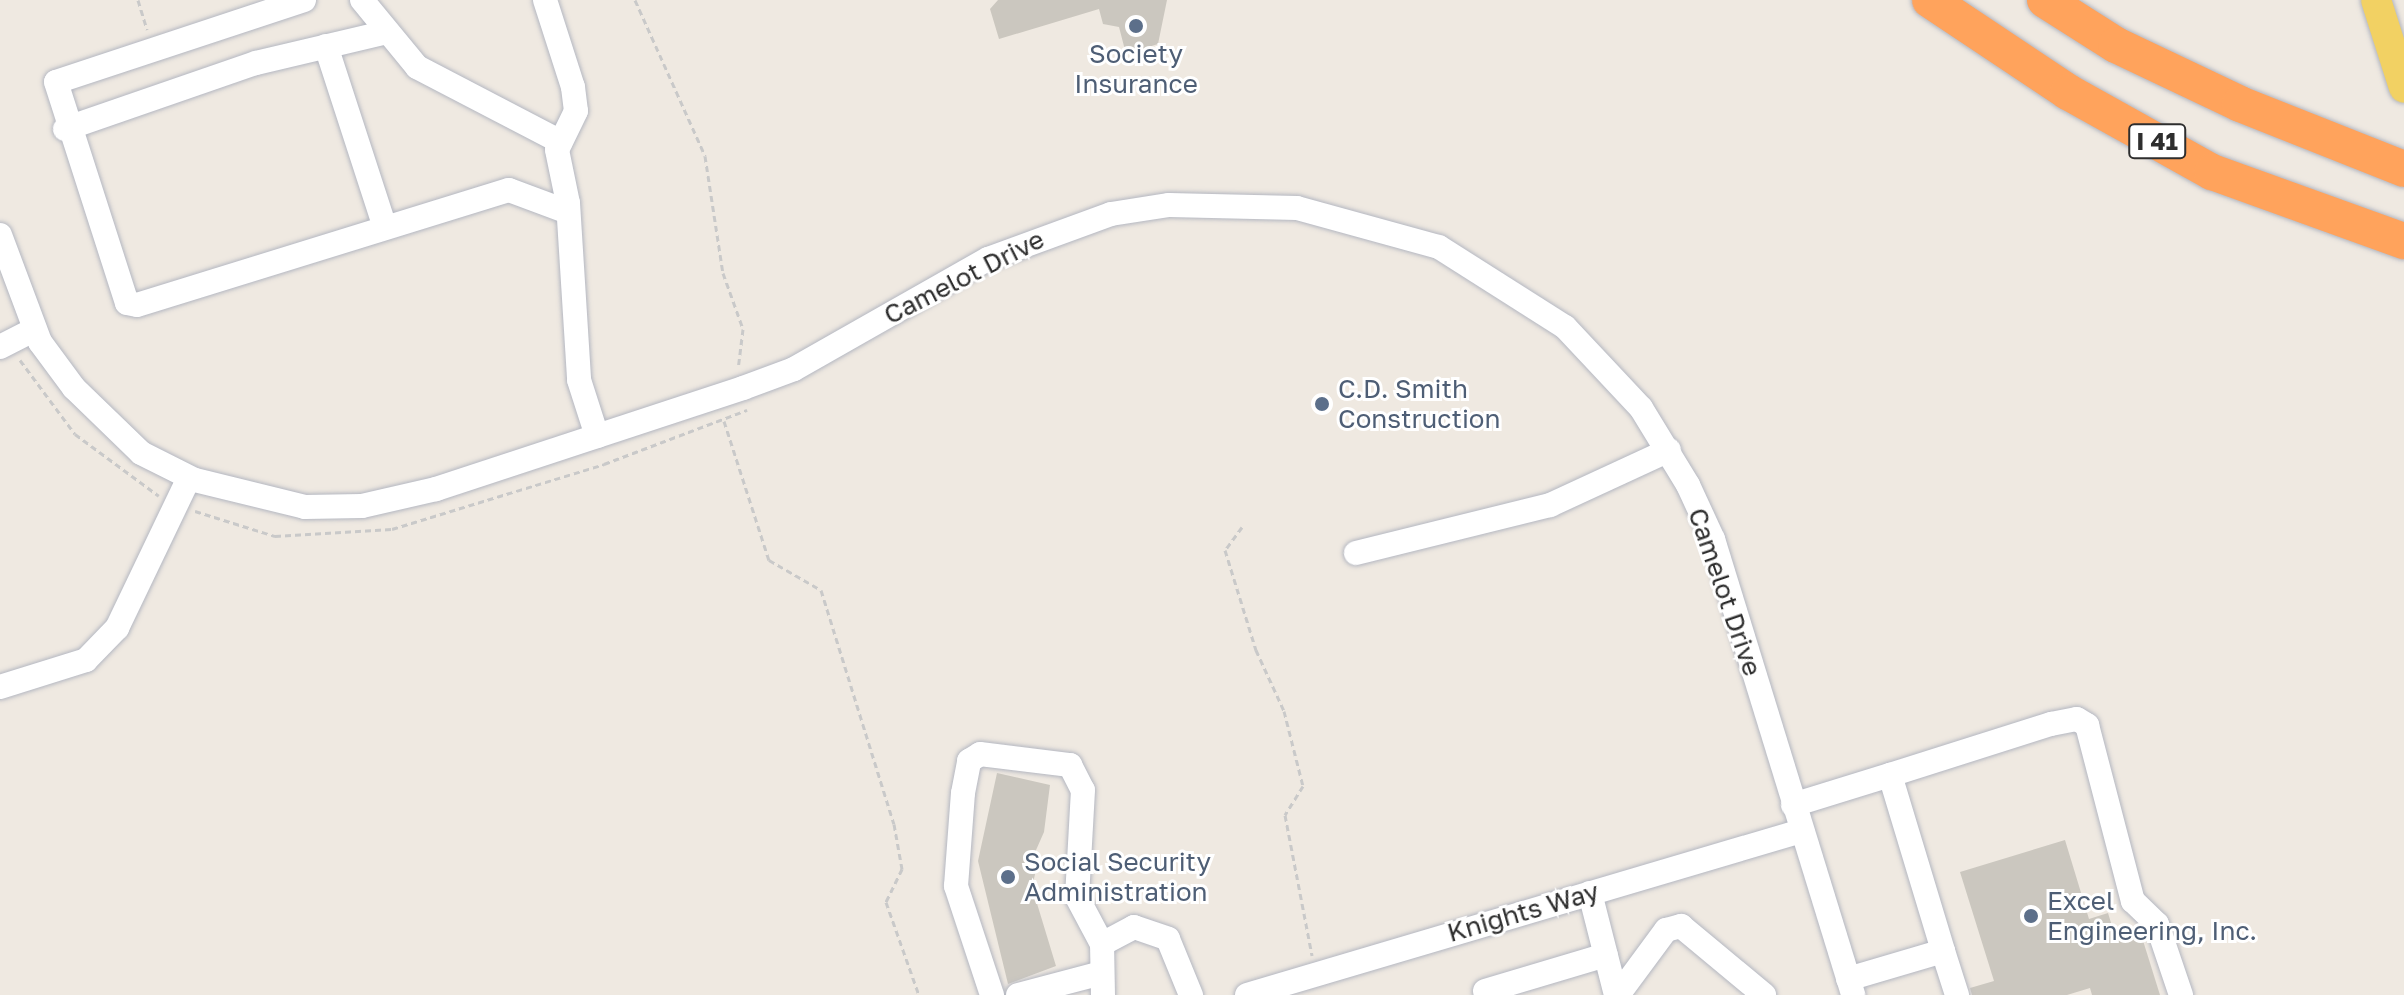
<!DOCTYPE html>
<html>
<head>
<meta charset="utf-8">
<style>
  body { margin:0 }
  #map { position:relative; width:2404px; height:995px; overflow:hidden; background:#efe9e1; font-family:"Golos Text",sans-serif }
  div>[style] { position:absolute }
  .building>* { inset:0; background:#cbc7bf }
  .path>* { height:3px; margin-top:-1.5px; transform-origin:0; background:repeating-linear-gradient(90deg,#c9c9c9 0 6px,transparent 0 10px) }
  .roads { filter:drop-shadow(0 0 2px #b4b7c1) drop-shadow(0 0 2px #b4b7c1) }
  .minor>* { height:24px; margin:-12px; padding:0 12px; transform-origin:12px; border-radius:12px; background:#fff }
  .major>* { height:30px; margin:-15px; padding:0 15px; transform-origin:15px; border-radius:15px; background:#f2d163 }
  .highway>* { height:36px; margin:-18px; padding:0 18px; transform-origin:18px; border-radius:18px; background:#ffa35c }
  .dots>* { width:22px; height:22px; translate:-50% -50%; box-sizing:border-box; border:4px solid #fff; border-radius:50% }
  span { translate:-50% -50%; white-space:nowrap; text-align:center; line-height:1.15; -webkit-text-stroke:6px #fff; paint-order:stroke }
  .shield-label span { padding:2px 6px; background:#fff; border:2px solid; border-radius:6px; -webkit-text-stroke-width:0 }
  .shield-label { font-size:24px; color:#2e2e2e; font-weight:700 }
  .service-label { font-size:26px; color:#4e5e75 }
  .left { translate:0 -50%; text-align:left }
  .street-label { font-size:26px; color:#2e2e2e }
</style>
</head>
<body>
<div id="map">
  <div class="building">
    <i style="clip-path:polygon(998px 0,1167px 0,1158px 44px,1126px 54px,1119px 27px,1103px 24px,1099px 9px,999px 39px,990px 9px)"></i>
    <i style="clip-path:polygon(997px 773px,1050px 785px,1044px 832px,1029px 866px,1037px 866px,1032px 887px,1056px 966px,1008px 984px,978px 861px)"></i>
    <i style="clip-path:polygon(2065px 840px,2089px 919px,2108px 913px,2116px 939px,2140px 931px,2160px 995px,2092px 995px,2090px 988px,2067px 995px,1972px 995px,1970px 988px,1994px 981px,1960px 872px)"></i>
  </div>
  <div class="path">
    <i style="left:138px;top:0;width:31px;rotate:73deg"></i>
    <i style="left:635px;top:0;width:171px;rotate:65.8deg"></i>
    <i style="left:705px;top:156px;width:118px;rotate:81.3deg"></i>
    <i style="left:723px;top:273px;width:59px;rotate:70.3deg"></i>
    <i style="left:743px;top:329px;width:39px;rotate:97deg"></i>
    <i style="left:20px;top:360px;width:92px;rotate:53.4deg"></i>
    <i style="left:75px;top:434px;width:104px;rotate:36.4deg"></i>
    <i style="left:724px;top:421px;width:146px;rotate:72.1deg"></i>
    <i style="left:769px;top:560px;width:60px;rotate:30deg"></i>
    <i style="left:821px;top:590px;width:245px;rotate:72.7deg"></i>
    <i style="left:894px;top:824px;width:46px;rotate:79.9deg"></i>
    <i style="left:902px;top:869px;width:37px;rotate:116deg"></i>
    <i style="left:886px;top:902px;width:99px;rotate:70.5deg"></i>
    <i style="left:195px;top:511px;width:84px;rotate:17.4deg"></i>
    <i style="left:275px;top:536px;width:117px;rotate:-3.4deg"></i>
    <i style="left:392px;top:529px;width:222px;rotate:-17deg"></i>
    <i style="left:604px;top:464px;width:153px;rotate:-20.7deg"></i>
    <i style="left:1242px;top:527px;width:29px;rotate:126deg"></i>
    <i style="left:1225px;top:550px;width:105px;rotate:72.8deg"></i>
    <i style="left:1256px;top:650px;width:67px;rotate:65.3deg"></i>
    <i style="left:1284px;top:711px;width:77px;rotate:75.8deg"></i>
    <i style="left:1303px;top:786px;width:34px;rotate:122deg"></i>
    <i style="left:1285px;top:815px;width:143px;rotate:79.1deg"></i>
  </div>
  <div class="roads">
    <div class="minor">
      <i style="left:304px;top:0;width:261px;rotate:161.7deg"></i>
      <i style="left:56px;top:82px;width:232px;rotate:72.2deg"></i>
      <i style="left:127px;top:303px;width:10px;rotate:11deg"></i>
      <i style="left:137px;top:305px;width:389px;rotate:-17.2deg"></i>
      <i style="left:509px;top:190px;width:63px;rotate:20.4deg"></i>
      <i style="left:362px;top:0;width:87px;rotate:50.6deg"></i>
      <i style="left:417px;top:67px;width:162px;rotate:27.5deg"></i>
      <i style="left:545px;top:0;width:91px;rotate:72.2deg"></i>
      <i style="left:573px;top:87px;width:24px;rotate:83deg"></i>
      <i style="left:576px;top:111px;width:43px;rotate:116deg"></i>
      <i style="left:557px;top:150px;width:54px;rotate:78.3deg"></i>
      <i style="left:568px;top:203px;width:177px;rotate:86.4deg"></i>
      <i style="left:579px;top:380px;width:59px;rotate:72.2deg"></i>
      <i style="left:326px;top:46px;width:188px;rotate:72deg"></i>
      <i style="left:65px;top:129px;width:202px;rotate:-19.1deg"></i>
      <i style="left:256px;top:63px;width:130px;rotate:-13.3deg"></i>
      <i style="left:0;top:235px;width:114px;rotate:69.5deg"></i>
      <i style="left:40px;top:342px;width:57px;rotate:53.5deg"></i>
      <i style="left:74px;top:388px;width:93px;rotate:44.1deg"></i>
      <i style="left:141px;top:453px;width:60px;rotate:26.6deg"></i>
      <i style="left:195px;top:480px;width:113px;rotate:13.8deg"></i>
      <i style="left:305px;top:507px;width:57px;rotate:-1deg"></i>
      <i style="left:362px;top:506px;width:76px;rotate:-12.9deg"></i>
      <i style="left:436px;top:489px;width:323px;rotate:-18.2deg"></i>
      <i style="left:743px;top:388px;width:54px;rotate:-20.4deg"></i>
      <i style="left:794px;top:369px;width:223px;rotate:-29.6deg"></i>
      <i style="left:988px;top:259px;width:131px;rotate:-20.1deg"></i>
      <i style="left:1111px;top:214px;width:59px;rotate:-8.8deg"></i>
      <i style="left:1169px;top:205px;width:128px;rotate:1.3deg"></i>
      <i style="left:1297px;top:208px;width:147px;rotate:15.4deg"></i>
      <i style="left:1439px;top:247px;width:149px;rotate:32.4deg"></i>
      <i style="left:1565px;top:327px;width:111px;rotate:46.8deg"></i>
      <i style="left:1641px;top:408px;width:90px;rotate:58.6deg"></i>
      <i style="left:1688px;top:485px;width:60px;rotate:65.2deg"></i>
      <i style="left:1713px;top:539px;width:477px;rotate:72.9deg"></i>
      <i style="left:0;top:347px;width:39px;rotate:-27deg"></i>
      <i style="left:1356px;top:553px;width:200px;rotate:-13.9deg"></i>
      <i style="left:1550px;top:505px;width:131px;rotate:-24.8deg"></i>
      <i style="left:0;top:687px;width:90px;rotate:-17.4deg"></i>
      <i style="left:86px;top:660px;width:45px;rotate:-45.9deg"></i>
      <i style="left:117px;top:628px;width:166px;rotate:-64.4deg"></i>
      <i style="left:1890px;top:775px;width:169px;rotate:-17.6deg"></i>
      <i style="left:2051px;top:724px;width:26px;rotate:-11deg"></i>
      <i style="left:2077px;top:719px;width:12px;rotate:31deg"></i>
      <i style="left:2087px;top:725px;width:182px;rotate:75.4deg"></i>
      <i style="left:2133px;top:901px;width:33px;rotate:44deg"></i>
      <i style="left:2157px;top:924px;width:75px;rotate:71.3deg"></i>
      <i style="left:1793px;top:805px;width:102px;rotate:-17.2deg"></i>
      <i style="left:1890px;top:775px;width:184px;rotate:73.2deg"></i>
      <i style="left:1943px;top:951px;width:99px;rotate:163.6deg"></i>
      <i style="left:1590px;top:893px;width:105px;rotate:75.7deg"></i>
      <i style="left:1943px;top:951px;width:46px;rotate:72.3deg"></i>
      <i style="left:1485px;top:991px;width:126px;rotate:-16.6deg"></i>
      <i style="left:992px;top:995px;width:115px;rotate:-108.3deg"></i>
      <i style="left:956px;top:886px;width:93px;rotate:-85.7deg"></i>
      <i style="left:963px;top:793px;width:33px;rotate:-79deg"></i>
      <i style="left:969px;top:761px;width:13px;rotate:-32deg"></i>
      <i style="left:980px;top:754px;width:91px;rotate:7deg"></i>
      <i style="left:1070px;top:765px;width:28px;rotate:63deg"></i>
      <i style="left:1083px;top:790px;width:107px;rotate:93.2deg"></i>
      <i style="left:1077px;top:897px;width:53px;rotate:62deg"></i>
      <i style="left:1018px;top:995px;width:83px;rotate:-14.7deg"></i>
      <i style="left:1103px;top:995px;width:51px;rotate:-91.1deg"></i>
      <i style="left:1102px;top:944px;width:36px;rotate:-28deg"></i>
      <i style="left:1134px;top:927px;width:36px;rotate:19deg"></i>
      <i style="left:1168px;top:939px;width:61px;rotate:67.7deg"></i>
      <i style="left:1247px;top:995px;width:578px;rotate:-16.49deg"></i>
      <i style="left:1618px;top:995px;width:81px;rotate:-53.6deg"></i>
      <i style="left:1666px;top:930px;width:16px;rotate:-15deg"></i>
      <i style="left:1681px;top:926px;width:108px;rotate:39.7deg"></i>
    </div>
    <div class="major">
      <i style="left:2376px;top:0;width:92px;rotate:72.3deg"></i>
    </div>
    <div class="highway">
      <i style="left:1930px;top:0;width:166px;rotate:33.7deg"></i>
      <i style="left:2068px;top:92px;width:165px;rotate:29.1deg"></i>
      <i style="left:2212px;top:172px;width:204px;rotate:19.8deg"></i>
      <i style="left:2045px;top:0;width:84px;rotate:32.4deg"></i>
      <i style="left:2116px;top:45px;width:137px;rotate:25.4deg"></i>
      <i style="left:2240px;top:104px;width:176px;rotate:21.6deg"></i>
    </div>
  </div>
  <div class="dots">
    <i style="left:1136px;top:26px;background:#5c6f8a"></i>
    <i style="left:1322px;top:404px;background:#5c6f8a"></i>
    <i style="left:1008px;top:877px;background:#5c6f8a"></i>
    <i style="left:2031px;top:916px;background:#5c6f8a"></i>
  </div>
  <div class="shield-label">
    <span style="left:2157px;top:141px">I 41</span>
  </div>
  <div class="service-label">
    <span style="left:1136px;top:69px">Society<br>Insurance</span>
    <span class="left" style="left:1338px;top:404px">C.D. Smith<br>Construction</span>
    <span class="left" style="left:1024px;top:877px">Social Security<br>Administration</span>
    <span class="left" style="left:2047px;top:916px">Excel<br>Engineering, Inc.</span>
  </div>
  <div class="street-label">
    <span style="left:964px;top:277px;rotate:-27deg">Camelot Drive</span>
    <span style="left:1725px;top:592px;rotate:71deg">Camelot Drive</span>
    <span style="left:1523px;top:912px;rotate:-16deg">Knights Way</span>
  </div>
</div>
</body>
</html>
